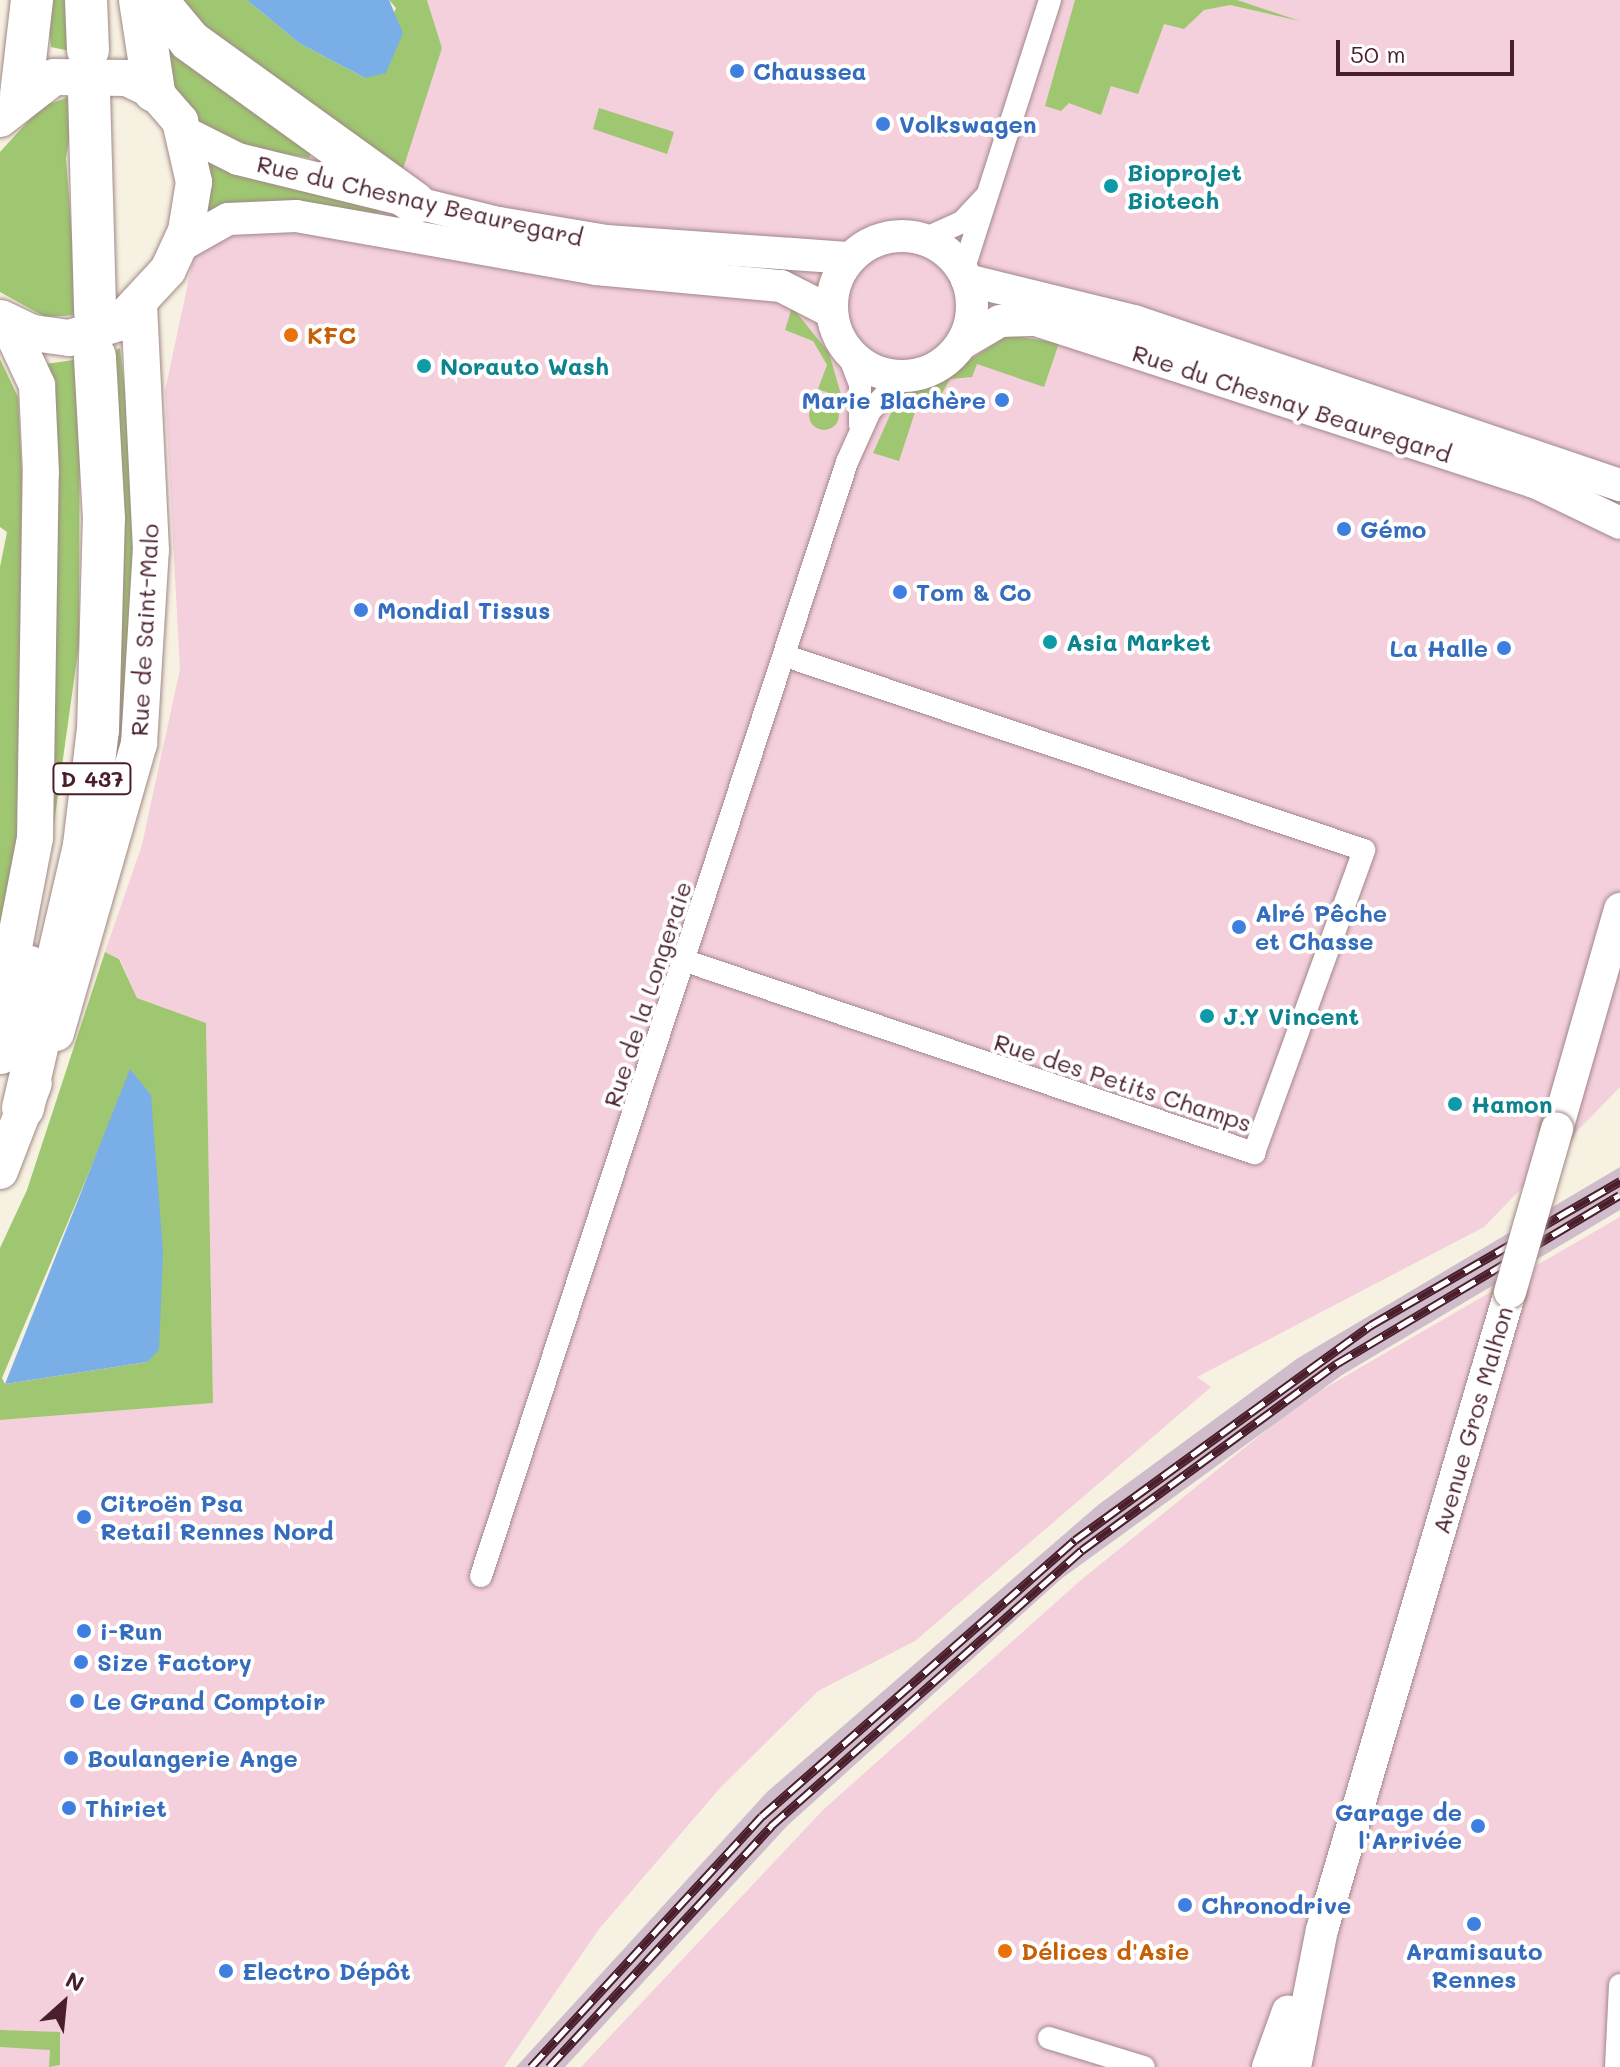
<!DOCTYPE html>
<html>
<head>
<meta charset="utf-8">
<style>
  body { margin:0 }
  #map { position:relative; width:1620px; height:2067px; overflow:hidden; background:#f7f1e2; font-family:Mali,sans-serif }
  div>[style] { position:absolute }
  .built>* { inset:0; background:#f4cfdc }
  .industrial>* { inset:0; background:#d0bdcc }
  .green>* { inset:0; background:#9fc671 }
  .round { border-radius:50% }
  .water>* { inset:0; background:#7aaee7 }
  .roads { filter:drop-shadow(0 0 2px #a08886) drop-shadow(0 0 2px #a08886) }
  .street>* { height:22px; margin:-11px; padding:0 11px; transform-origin:11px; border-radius:11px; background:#fff }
  .secondary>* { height:32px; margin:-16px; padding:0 16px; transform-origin:16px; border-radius:16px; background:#fff }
  .secondary>.ring { margin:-16px; padding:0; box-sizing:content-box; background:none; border:32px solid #fff; border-radius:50% }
  .primary>* { height:36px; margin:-18px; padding:0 18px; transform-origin:18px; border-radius:18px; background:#fff }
  .highway>* { height:42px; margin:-21px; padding:0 21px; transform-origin:21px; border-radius:21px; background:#fff }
  .rail>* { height:9px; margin-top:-4.5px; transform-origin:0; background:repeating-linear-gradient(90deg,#fff 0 18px,#4a1f2b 0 36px); box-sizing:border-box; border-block:2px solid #4a1f2b }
  .bridges { filter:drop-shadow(0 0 2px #a08886) drop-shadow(0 0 2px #a08886) }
  .secondary-bridge>* { height:32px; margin:-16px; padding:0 16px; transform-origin:16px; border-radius:16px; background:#fff }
  .dots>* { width:22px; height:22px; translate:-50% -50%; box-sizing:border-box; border:4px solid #fff; border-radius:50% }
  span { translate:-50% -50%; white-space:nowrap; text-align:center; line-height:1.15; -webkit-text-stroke:8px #fff; paint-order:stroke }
  .shield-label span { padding:2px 6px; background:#fff; border:2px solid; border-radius:6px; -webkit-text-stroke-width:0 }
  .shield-label { font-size:22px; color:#4a1f2b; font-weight:700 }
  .shop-label { font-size:24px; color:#366cbe; font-weight:700 }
  .left { translate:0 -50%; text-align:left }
  .right { translate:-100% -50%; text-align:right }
  .culture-label { font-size:24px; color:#0d838f; font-weight:700 }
  .street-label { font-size:24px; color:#4a1f2b }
  .food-label { font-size:24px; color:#c56008; font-weight:700 }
  .north { position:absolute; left:24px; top:1963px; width:80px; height:80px; -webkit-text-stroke:6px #fff; paint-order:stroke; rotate:27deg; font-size:22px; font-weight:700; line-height:32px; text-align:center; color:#4a1f2b }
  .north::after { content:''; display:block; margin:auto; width:28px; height:36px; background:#4a1f2b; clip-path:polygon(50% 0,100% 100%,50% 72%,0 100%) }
  .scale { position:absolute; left:1336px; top:40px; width:178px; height:36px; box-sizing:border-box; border:4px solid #4a1f2b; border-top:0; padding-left:10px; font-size:24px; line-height:28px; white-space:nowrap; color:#4a1f2b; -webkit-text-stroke:6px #fff; paint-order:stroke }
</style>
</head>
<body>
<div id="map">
  <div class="built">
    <i style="clip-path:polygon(427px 0,1620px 0,1620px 1087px,1484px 1227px,1197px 1377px,1211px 1387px,915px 1641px,818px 1691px,720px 1788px,599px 1929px,504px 2067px,0 2067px,0 1420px,213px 1403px,206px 1023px,137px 998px,120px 959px,105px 952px,142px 845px,180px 669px,165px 391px,202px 217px,203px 160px,252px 148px,361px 172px,442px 48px)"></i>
    <i style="clip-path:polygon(1620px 1217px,1620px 2067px,581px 2067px,823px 1810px,1081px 1580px,1301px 1402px)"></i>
  </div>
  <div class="industrial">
    <i style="clip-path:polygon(1620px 1167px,1620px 1210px,1342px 1375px,1061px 1579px,787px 1826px,565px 2067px,516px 2067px,767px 1792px,1098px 1505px,1298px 1358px)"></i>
  </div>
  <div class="green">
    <i style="clip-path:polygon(46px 0,67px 0,70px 51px,51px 47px)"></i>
    <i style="clip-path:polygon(179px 0,247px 0,299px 43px,365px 78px,396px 8px,389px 0,427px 0,442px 48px,403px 169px,202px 31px)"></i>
    <i style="clip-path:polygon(1075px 0,1237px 0,1300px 21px,1230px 5px,1204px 10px,1184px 29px,1164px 24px,1138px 94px,1111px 86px,1101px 115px,1069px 103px,1061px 111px,1045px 106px)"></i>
    <i style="clip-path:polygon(153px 11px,313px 150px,309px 158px,252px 148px,202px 127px,171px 93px)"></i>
    <i style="clip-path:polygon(77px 94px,66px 158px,78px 315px,45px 317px,0 292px,0 152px,41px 107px)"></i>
    <i style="clip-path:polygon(599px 108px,674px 132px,667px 154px,593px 129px)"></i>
    <i style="clip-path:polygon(203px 160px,227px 170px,380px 209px,375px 216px,202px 217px)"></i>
    <i style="clip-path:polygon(792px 307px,829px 353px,842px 398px,818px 389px,827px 365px,813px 341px,785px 330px)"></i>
    <i style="clip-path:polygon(1008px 335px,1059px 343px,1044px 387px,977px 364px,972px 377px,950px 379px,935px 406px,919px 400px,899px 461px,873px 453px,900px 393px,939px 380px)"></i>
    <i style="clip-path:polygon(120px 348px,138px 503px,130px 721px,87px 872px,110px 353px)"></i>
    <i style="clip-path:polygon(0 359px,18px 397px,22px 475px,18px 839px,0 931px,0 567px,7px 532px,0 527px)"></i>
    <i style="clip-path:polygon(80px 359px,79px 644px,50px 852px,39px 365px)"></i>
    <i class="round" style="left:809px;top:400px;width:30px;height:30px"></i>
    <i style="clip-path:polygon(evenodd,105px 952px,119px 959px,137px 998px,206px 1023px,213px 1403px,0 1420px,0 1248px,27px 1190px,105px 952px,114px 1113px,147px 1362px,5px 1384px,2px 1378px,114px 1113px)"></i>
    <i style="clip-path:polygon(0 2030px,60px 2032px,60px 2065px,49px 2067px,50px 2050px,0 2047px)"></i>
  </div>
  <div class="water">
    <i style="clip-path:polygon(247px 0,389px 0,403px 33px,386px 73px,365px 78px,299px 43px)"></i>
    <i style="clip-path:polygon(130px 1069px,151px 1095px,163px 1252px,159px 1350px,147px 1362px,5px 1384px)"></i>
  </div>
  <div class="roads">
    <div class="street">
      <i style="left:924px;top:239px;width:42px;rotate:-24.1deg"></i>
      <i style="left:962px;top:222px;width:34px;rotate:-47deg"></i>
      <i style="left:963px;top:271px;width:285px;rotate:-72.2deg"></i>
      <i style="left:846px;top:348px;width:39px;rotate:69deg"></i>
      <i style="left:860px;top:384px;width:41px;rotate:90deg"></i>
      <i style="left:686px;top:961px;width:600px;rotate:18.68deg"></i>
      <i style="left:1254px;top:1153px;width:322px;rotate:-70deg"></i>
      <i style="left:1364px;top:850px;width:610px;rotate:-161.45deg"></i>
      <i style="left:481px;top:1576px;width:1173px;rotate:-71.81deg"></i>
      <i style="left:847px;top:462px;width:56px;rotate:-65.7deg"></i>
      <i style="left:870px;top:411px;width:48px;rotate:-46.7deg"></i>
      <i style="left:1049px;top:2038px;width:99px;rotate:17deg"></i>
      <i style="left:1616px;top:2067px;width:82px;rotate:-87.2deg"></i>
    </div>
    <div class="secondary">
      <i style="left:186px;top:133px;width:58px;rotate:26.6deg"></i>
      <i style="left:238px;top:159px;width:269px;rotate:13.8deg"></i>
      <i style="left:499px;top:223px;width:109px;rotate:9.5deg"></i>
      <i style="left:606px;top:241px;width:245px;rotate:4deg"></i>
      <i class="ring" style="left:832px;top:236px;width:108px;height:108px"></i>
      <i style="left:180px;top:246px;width:55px;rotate:-29.4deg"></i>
      <i style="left:228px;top:219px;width:68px;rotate:-2.5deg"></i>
      <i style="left:296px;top:216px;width:305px;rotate:10deg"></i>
      <i style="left:596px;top:269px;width:186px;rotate:5.3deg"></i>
      <i style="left:781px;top:286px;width:57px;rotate:27deg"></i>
      <i style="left:967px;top:280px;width:172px;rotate:13.8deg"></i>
      <i style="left:1134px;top:321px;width:513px;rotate:18.65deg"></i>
      <i style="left:961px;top:344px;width:45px;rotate:-30.5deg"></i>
      <i style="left:1000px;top:321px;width:36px;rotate:-2deg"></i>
      <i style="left:1036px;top:320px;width:527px;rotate:18.02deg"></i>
      <i style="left:1537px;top:483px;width:92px;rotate:25.7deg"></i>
      <i style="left:1557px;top:1129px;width:229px;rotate:-74deg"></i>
      <i style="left:1268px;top:2067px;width:59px;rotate:-70.3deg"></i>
      <i style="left:1295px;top:2067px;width:140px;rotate:-78.9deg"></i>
      <i style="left:1322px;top:1930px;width:665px;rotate:-73.58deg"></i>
    </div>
    <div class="primary">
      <i style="left:0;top:119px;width:68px;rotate:-37.9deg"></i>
      <i style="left:54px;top:77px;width:73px;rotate:0.8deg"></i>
      <i style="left:127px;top:78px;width:30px;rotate:26deg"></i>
      <i style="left:154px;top:91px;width:40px;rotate:49deg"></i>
      <i style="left:180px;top:121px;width:63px;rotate:77.1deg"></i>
      <i style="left:194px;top:182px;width:50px;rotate:99.3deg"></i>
      <i style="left:186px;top:231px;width:43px;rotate:114.8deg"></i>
      <i style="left:168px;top:270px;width:72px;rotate:132.8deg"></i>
      <i style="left:119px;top:323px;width:52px;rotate:163.3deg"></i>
      <i style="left:69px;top:338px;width:37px;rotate:-172deg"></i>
      <i style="left:32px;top:333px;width:34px;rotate:-154deg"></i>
      <i style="left:4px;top:999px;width:164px;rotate:-79.1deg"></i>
      <i style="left:35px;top:838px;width:365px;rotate:-89.1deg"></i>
      <i style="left:41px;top:473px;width:88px;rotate:-92.6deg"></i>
      <i style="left:37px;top:385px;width:68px;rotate:-115.1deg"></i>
      <i style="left:56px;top:1033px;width:301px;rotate:-74deg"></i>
      <i style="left:139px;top:744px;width:194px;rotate:-86.5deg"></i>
      <i style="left:151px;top:550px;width:243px;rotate:-92.8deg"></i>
      <i style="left:0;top:1171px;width:94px;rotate:-68.9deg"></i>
    </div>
    <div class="highway">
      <i style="left:86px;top:0;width:50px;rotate:87.7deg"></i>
      <i style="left:140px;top:0;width:92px;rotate:81.3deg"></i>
      <i style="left:156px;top:0;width:53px;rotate:50.3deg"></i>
      <i style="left:190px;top:41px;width:277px;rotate:35.8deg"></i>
      <i style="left:89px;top:92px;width:220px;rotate:88.4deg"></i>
      <i style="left:21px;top:95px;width:96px;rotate:-83.4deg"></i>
      <i style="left:0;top:1053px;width:91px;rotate:-70.8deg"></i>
      <i style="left:23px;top:1108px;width:270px;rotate:-76.9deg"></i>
      <i style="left:84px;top:845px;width:116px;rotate:-83.1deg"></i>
      <i style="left:98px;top:730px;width:211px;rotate:-88.4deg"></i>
      <i style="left:104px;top:519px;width:163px;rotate:-93.2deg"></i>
    </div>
  </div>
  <div class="rail">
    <i style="left:531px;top:2067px;width:341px;rotate:-47.4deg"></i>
    <i style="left:762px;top:1816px;width:417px;rotate:-41.4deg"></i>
    <i style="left:1075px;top:1540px;width:366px;rotate:-36deg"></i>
    <i style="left:1371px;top:1325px;width:288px;rotate:-30deg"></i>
    <i style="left:549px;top:2067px;width:328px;rotate:-47.3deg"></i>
    <i style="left:771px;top:1826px;width:416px;rotate:-41.6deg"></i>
    <i style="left:1082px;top:1550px;width:315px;rotate:-36.2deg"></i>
    <i style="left:1336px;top:1364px;width:330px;rotate:-30.8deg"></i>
  </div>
  <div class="bridges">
    <div class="secondary-bridge">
      <i style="left:1510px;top:1292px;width:170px;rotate:-73.9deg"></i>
    </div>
  </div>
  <div class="dots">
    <i style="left:737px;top:71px;background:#3f7fe0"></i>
    <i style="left:883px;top:124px;background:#3f7fe0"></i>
    <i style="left:1111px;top:186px;background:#0f9aa8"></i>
    <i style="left:291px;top:335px;background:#e8710a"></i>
    <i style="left:424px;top:366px;background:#0f9aa8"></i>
    <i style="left:1002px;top:400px;background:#3f7fe0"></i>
    <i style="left:1344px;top:529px;background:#3f7fe0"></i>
    <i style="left:900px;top:592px;background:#3f7fe0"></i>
    <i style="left:361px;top:610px;background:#3f7fe0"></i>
    <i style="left:1050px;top:642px;background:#0f9aa8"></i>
    <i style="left:1504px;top:648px;background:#3f7fe0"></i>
    <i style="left:1239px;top:927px;background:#3f7fe0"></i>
    <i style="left:1207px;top:1016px;background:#0f9aa8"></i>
    <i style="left:1455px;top:1104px;background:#0f9aa8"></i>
    <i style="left:84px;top:1517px;background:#3f7fe0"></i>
    <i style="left:84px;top:1631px;background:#3f7fe0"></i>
    <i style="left:81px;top:1662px;background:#3f7fe0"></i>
    <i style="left:77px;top:1701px;background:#3f7fe0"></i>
    <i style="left:71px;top:1758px;background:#3f7fe0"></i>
    <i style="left:69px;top:1808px;background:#3f7fe0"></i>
    <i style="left:1478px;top:1826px;background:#3f7fe0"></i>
    <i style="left:1185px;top:1905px;background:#3f7fe0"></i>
    <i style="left:1474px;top:1924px;background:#3f7fe0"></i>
    <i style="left:1005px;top:1951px;background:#e8710a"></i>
    <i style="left:226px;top:1971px;background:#3f7fe0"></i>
  </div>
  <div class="shield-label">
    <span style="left:92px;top:779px">D 437</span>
  </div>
  <div class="shop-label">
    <span class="left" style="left:753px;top:71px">Chaussea</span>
    <span class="left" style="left:899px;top:124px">Volkswagen</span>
    <span class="right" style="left:986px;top:400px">Marie Blachère</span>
    <span class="left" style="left:1360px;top:529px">Gémo</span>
    <span class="left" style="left:916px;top:592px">Tom &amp; Co</span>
    <span class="left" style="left:377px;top:610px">Mondial Tissus</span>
    <span class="right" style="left:1488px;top:648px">La Halle</span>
    <span class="left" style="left:1255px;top:927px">Alré Pêche<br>et Chasse</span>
    <span class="left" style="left:100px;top:1517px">Citroën Psa<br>Retail Rennes Nord</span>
    <span class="left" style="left:100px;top:1631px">i-Run</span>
    <span class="left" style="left:97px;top:1662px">Size Factory</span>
    <span class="left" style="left:93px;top:1701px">Le Grand Comptoir</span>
    <span class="left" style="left:87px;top:1758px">Boulangerie Ange</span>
    <span class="left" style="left:85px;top:1808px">Thiriet</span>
    <span class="right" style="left:1462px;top:1826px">Garage de<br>l'Arrivée</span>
    <span class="left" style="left:1201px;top:1905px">Chronodrive</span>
    <span style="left:1474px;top:1965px">Aramisauto<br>Rennes</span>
    <span class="left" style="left:242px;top:1971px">Electro Dépôt</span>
  </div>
  <div class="culture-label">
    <span class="left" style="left:1127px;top:186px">Bioprojet<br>Biotech</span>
    <span class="left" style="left:440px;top:366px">Norauto Wash</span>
    <span class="left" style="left:1066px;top:642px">Asia Market</span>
    <span class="left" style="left:1223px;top:1016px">J.Y Vincent</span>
    <span class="left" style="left:1471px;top:1104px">Hamon</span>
  </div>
  <div class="street-label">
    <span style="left:420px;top:200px;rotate:13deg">Rue du Chesnay Beauregard</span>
    <span style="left:1292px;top:403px;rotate:18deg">Rue du Chesnay Beauregard</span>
    <span style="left:144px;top:630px;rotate:-87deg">Rue de Saint-Malo</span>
    <span style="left:647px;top:994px;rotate:-72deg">Rue de la Longeraie</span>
    <span style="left:1123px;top:1082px;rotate:18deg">Rue des Petits Champs</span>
    <span style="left:1472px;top:1420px;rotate:-74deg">Avenue Gros Malhon</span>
  </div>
  <div class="food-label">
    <span class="left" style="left:307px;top:335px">KFC</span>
    <span class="left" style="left:1021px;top:1951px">Délices d'Asie</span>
  </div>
  <div class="north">N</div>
  <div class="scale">50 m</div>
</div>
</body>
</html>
